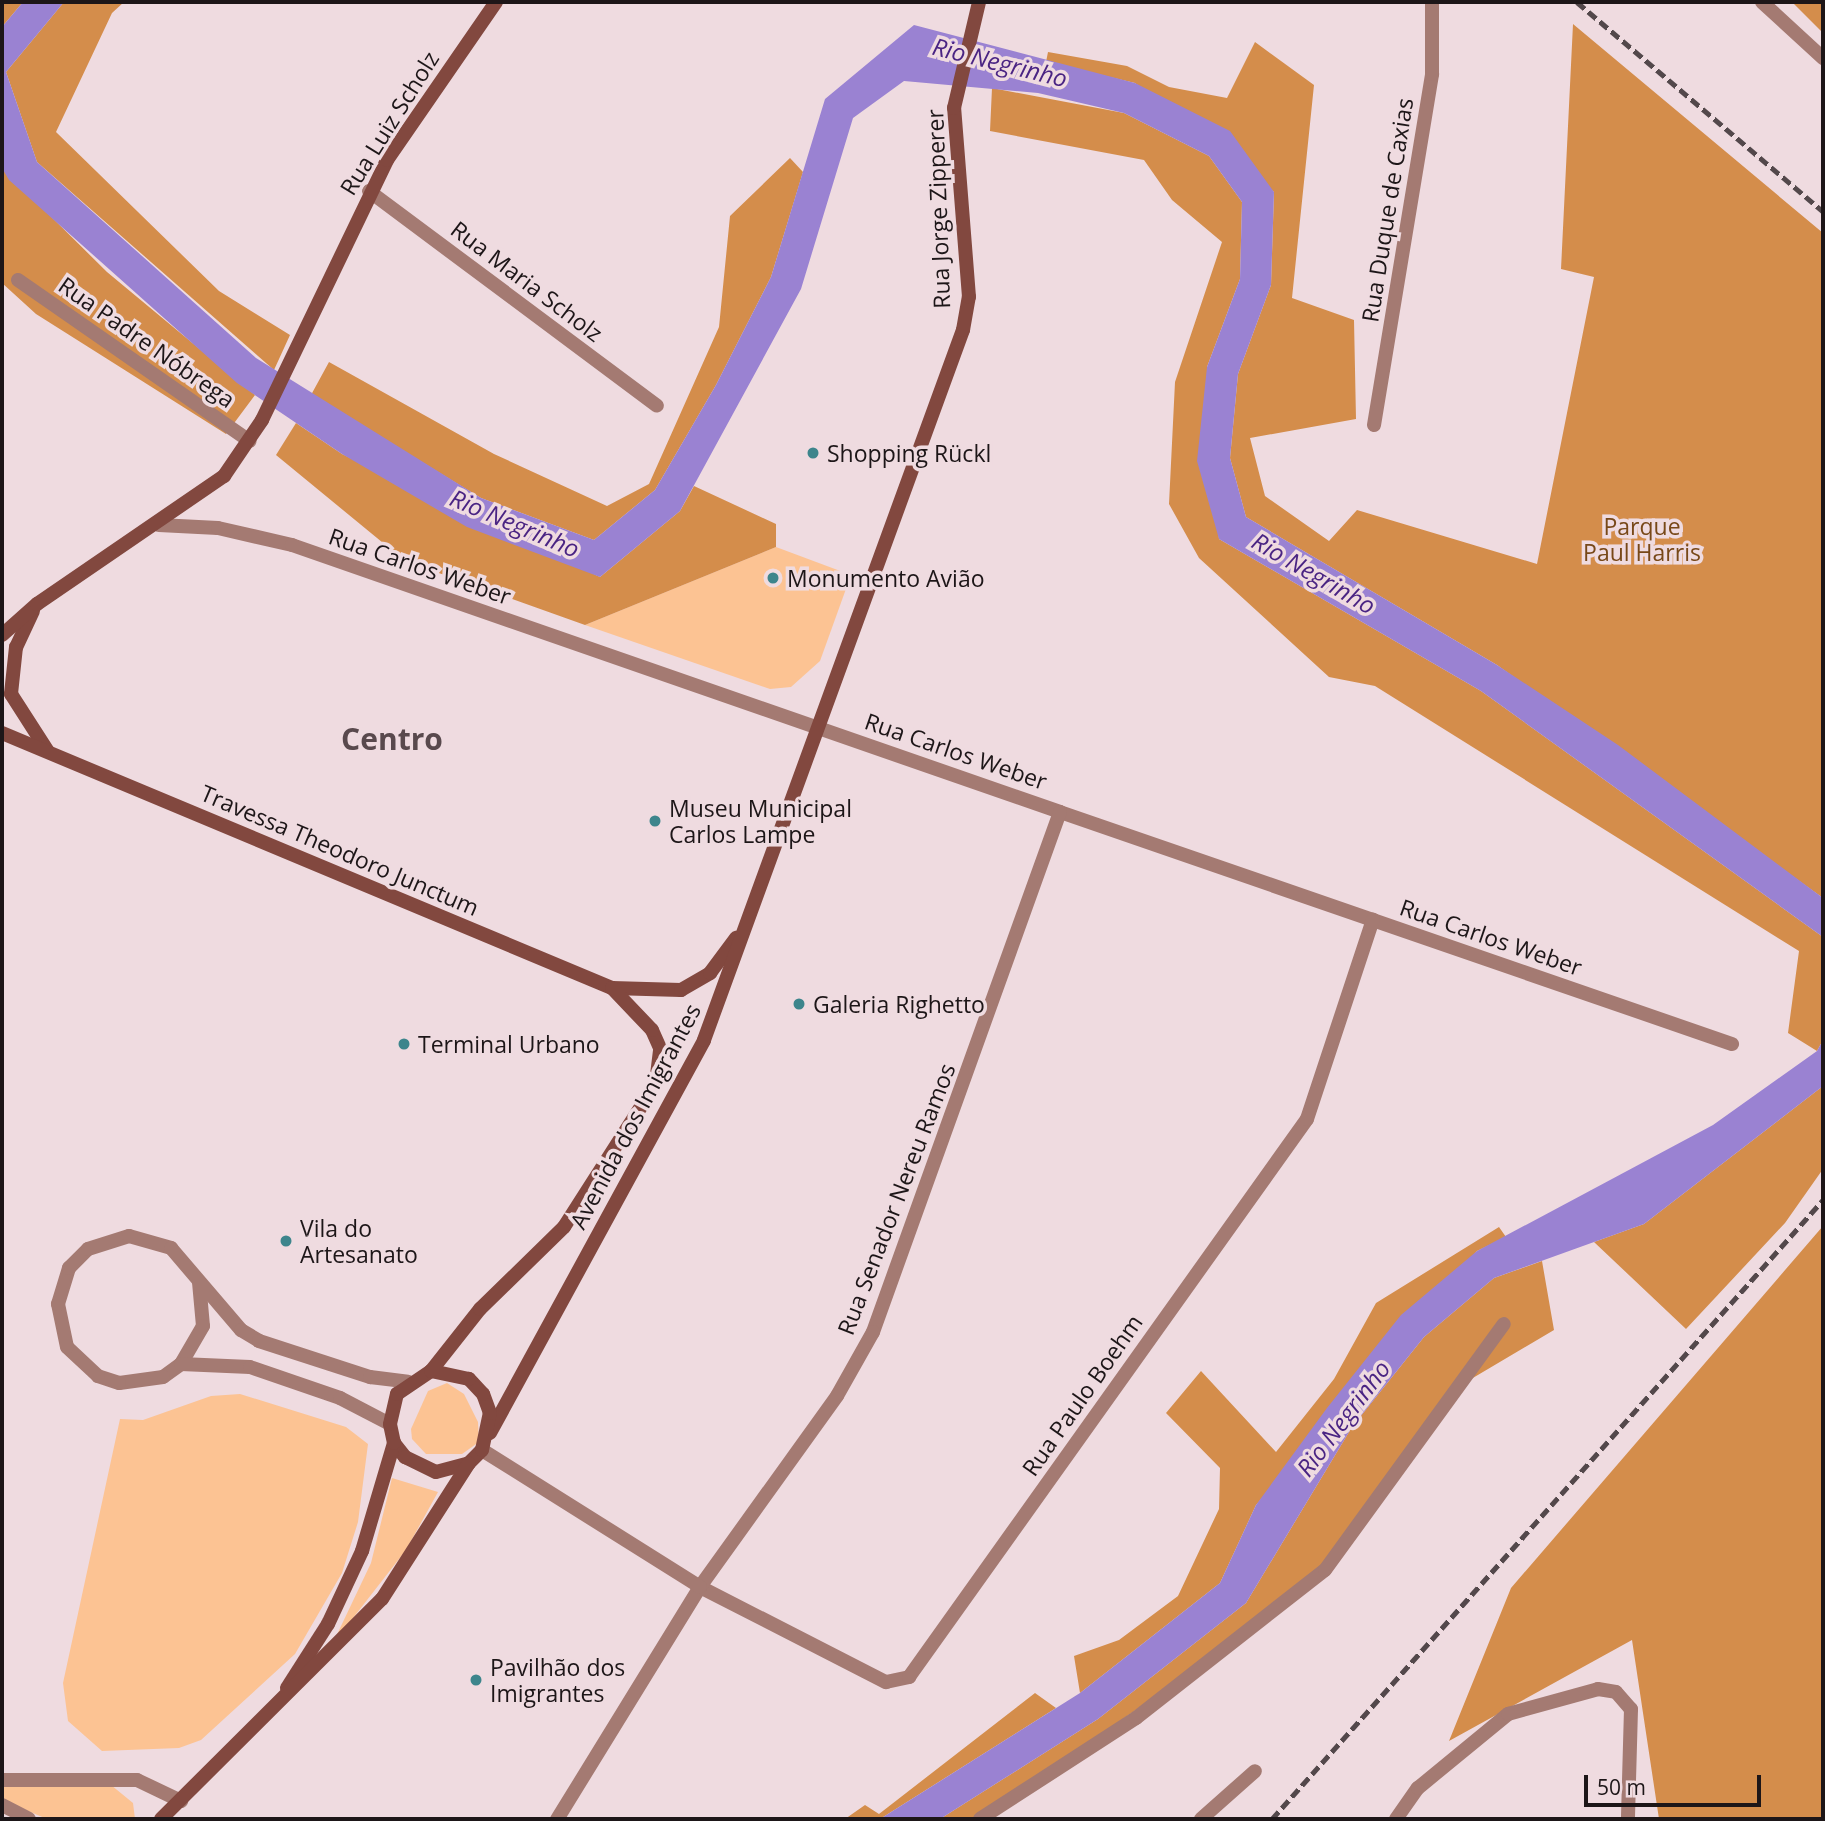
<!DOCTYPE html>
<html>
<head>
<meta charset="utf-8">
<style>
  body { margin:0 }
  #map { position:relative; width:1825px; height:1821px; overflow:hidden; background:#efdbe0; font-family:"Open Sans",sans-serif }
  div>[style] { position:absolute }
  .green>* { inset:0; background:#fcc393 }
  .forest>* { inset:0; background:#d48d4b }
  .water>* { inset:0; background:#9a82d2 }
  .minor>* { height:14px; margin:-7px; padding:0 7px; transform-origin:7px; border-radius:7px; background:#a47a72 }
  .tertiary>* { height:14px; margin:-7px; padding:0 7px; transform-origin:7px; border-radius:7px; background:#a47a72 }
  .secondary>* { height:14px; margin:-7px; padding:0 7px; transform-origin:7px; border-radius:7px; background:#82483f }
  .rail>* { height:5px; margin-top:-2.5px; transform-origin:0; background:repeating-linear-gradient(90deg,#53484b 0 10px,transparent 0 15px) }
  .dots>* { width:19px; height:19px; translate:-50% -50%; box-sizing:border-box; border:4px solid #efdbe0; border-radius:50% }
  span { translate:-50% -50%; white-space:nowrap; text-align:center; line-height:1.15; -webkit-text-stroke:7px #efdbe0; paint-order:stroke }
  .street-label { font-size:23px; color:#1d1618 }
  .poi-label { font-size:23px; color:#1d1618 }
  .left { translate:0 -50%; text-align:left }
  .park-label { font-size:23px; color:#784818 }
  .water-label { font-size:24px; color:#4a2483; font-style:italic }
  .district-label { font-size:30px; color:#59494d; font-weight:700 }
  .frame { position:absolute; inset:0; border:4px solid #1d1618; pointer-events:none }
  .scale { position:absolute; left:1584px; top:1775px; width:177px; height:32px; box-sizing:border-box; border:4px solid #1d1618; border-top:0; padding-left:9px; font-size:21px; line-height:24px; white-space:nowrap; color:#1d1618; -webkit-text-stroke:5px #efdbe0; paint-order:stroke }
</style>
</head>
<body>
<div id="map">
  <div class="green">
    <i style="clip-path:polygon(776px 547px,851px 575px,820px 661px,791px 687px,770px 689px,585px 625px)"></i>
    <i style="clip-path:polygon(447px 1383px,464px 1394px,478px 1422px,479px 1442px,462px 1454px,426px 1454px,412px 1439px,411px 1429px,428px 1391px)"></i>
    <i style="clip-path:polygon(240px 1394px,346px 1427px,368px 1444px,358px 1522px,342px 1573px,295px 1654px,201px 1740px,179px 1748px,102px 1751px,68px 1721px,63px 1683px,120px 1419px,143px 1420px,211px 1396px)"></i>
    <i style="clip-path:polygon(392px 1478px,438px 1492px,406px 1550px,332px 1645px,371px 1563px)"></i>
    <i style="clip-path:polygon(111px 1785px,133px 1803px,135px 1819px,47px 1819px,2px 1800px,2px 1787px)"></i>
  </div>
  <div class="forest">
    <i style="clip-path:polygon(2px 2px,23px 2px,2px 27px)"></i>
    <i style="clip-path:polygon(64px 2px,124px 2px,112px 13px,56px 132px,219px 291px,290px 335px,274px 370px,37px 162px,6px 72px)"></i>
    <i style="clip-path:polygon(1792px 2px,1823px 2px,1823px 33px)"></i>
    <i style="clip-path:polygon(1573px 24px,1823px 233px,1823px 898px,1497px 665px,1246px 517px,1230px 458px,1238px 374px,1271px 285px,1274px 192px,1135px 83px,1046px 62px,1048px 52px,1127px 66px,1169px 87px,1227px 98px,1255px 42px,1314px 85px,1292px 298px,1354px 320px,1356px 419px,1250px 438px,1265px 496px,1329px 541px,1357px 510px,1537px 564px,1594px 277px,1561px 269px)"></i>
    <i style="clip-path:polygon(992px 88px,1124px 113px,1209px 156px,1242px 202px,1240px 279px,1207px 367px,1219px 539px,1481px 691px,1823px 937px,1823px 1040px,1817px 1051px,1788px 1033px,1799px 951px,1375px 686px,1329px 677px,1199px 558px,1169px 504px,1175px 382px,1222px 242px,1172px 200px,1144px 160px,990px 131px)"></i>
    <i style="clip-path:polygon(790px 158px,803px 172px,771px 277px,716px 385px,655px 490px,594px 540px,481px 498px,311px 395px,329px 362px,494px 454px,607px 506px,649px 484px,719px 327px,730px 216px)"></i>
    <i style="clip-path:polygon(2px 168px,107px 272px,255px 395px,226px 434px,36px 314px,2px 283px)"></i>
    <i style="clip-path:polygon(296px 423px,342px 454px,600px 577px,680px 511px,694px 486px,776px 524px,776px 547px,585px 625px,405px 561px,276px 455px)"></i>
    <i style="clip-path:polygon(1823px 1086px,1823px 1169px,1785px 1223px,1686px 1329px,1594px 1242px,1644px 1224px)"></i>
    <i style="clip-path:polygon(1823px 1226px,1823px 1819px,1659px 1819px,1632px 1640px,1449px 1741px,1511px 1588px)"></i>
    <i style="clip-path:polygon(1499px 1227px,1506px 1237px,1477px 1251px,1256px 1505px,1220px 1583px,1080px 1693px,1074px 1656px,1119px 1640px,1178px 1596px,1219px 1509px,1220px 1468px,1166px 1413px,1201px 1371px,1276px 1452px,1334px 1379px,1376px 1303px)"></i>
    <i style="clip-path:polygon(1542px 1261px,1554px 1330px,1461px 1385px,1353px 1537px,1290px 1602px,980px 1819px,940px 1819px,1098px 1719px,1246px 1603px,1352px 1427px,1424px 1337px,1494px 1278px)"></i>
    <i style="clip-path:polygon(1035px 1693px,1056px 1708px,880px 1819px,845px 1819px,865px 1805px,879px 1814px)"></i>
  </div>
  <div class="water">
    <i style="clip-path:polygon(23px 2px,64px 2px,6px 72px,37px 162px,256px 358px,481px 498px,594px 540px,655px 490px,716px 385px,771px 277px,825px 99px,914px 25px,1135px 83px,1230px 131px,1274px 192px,1271px 285px,1238px 374px,1230px 458px,1246px 517px,1497px 665px,1618px 745px,1823px 898px,1823px 937px,1481px 691px,1219px 539px,1197px 461px,1207px 367px,1240px 279px,1242px 202px,1209px 156px,1124px 113px,1038px 93px,904px 81px,853px 118px,801px 289px,680px 511px,600px 577px,467px 527px,342px 454px,237px 383px,9px 180px,2px 168px,2px 27px)"></i>
    <i style="clip-path:polygon(1823px 1040px,1823px 1086px,1644px 1224px,1494px 1278px,1424px 1337px,1352px 1427px,1246px 1603px,1098px 1719px,940px 1819px,880px 1819px,1080px 1693px,1220px 1583px,1256px 1505px,1327px 1408px,1401px 1315px,1477px 1251px,1713px 1125px,1817px 1051px)"></i>
  </div>
  <div class="minor">
    <i style="left:369px;top:191px;width:359px;rotate:36.7deg"></i>
    <i style="left:18px;top:280px;width:282px;rotate:34.8deg"></i>
    <i style="left:1374px;top:425px;width:356px;rotate:-80.6deg"></i>
    <i style="left:1432px;top:74px;width:72px;rotate:-90deg"></i>
    <i style="left:1060px;top:812px;width:711px;rotate:19.05deg"></i>
    <i style="left:199px;top:1282px;width:44px;rotate:84.8deg"></i>
    <i style="left:203px;top:1326px;width:44px;rotate:120.1deg"></i>
    <i style="left:181px;top:1364px;width:22px;rotate:144deg"></i>
    <i style="left:163px;top:1377px;width:44px;rotate:172.2deg"></i>
    <i style="left:119px;top:1383px;width:22px;rotate:-162deg"></i>
    <i style="left:98px;top:1376px;width:42px;rotate:-136.9deg"></i>
    <i style="left:67px;top:1347px;width:44px;rotate:-101.8deg"></i>
    <i style="left:58px;top:1304px;width:38px;rotate:-73deg"></i>
    <i style="left:69px;top:1268px;width:27px;rotate:-45deg"></i>
    <i style="left:88px;top:1249px;width:43px;rotate:-17.6deg"></i>
    <i style="left:129px;top:1236px;width:44px;rotate:15.9deg"></i>
    <i style="left:171px;top:1248px;width:108px;rotate:49.5deg"></i>
    <i style="left:241px;top:1330px;width:21px;rotate:31deg"></i>
    <i style="left:259px;top:1341px;width:117px;rotate:18deg"></i>
    <i style="left:370px;top:1377px;width:38px;rotate:7deg"></i>
    <i style="left:181px;top:1364px;width:69px;rotate:2.5deg"></i>
    <i style="left:250px;top:1367px;width:95px;rotate:19deg"></i>
    <i style="left:340px;top:1398px;width:56px;rotate:27.5deg"></i>
    <i style="left:700px;top:1587px;width:209px;rotate:27.1deg"></i>
    <i style="left:886px;top:1682px;width:24px;rotate:-12deg"></i>
    <i style="left:909px;top:1677px;width:685px;rotate:-54.5deg"></i>
    <i style="left:1307px;top:1119px;width:210px;rotate:-71.7deg"></i>
    <i style="left:2px;top:1780px;width:135px"></i>
    <i style="left:137px;top:1780px;width:49px;rotate:25.5deg"></i>
    <i style="left:2px;top:1805px;width:30px;rotate:27deg"></i>
    <i style="left:980px;top:1819px;width:186px;rotate:-32.9deg"></i>
    <i style="left:1136px;top:1718px;width:240px;rotate:-38.1deg"></i>
    <i style="left:1325px;top:1570px;width:304px;rotate:-54deg"></i>
    <i style="left:1201px;top:1819px;width:72px;rotate:-41.6deg"></i>
    <i style="left:1396px;top:1819px;width:38px;rotate:-55deg"></i>
    <i style="left:1418px;top:1788px;width:117px;rotate:-39.4deg"></i>
    <i style="left:1508px;top:1714px;width:93px;rotate:-15.5deg"></i>
    <i style="left:1598px;top:1689px;width:18px;rotate:9deg"></i>
    <i style="left:1616px;top:1692px;width:23px;rotate:49deg"></i>
    <i style="left:1631px;top:1709px;width:110px;rotate:91.6deg"></i>
  </div>
  <div class="tertiary">
    <i style="left:1762px;top:2px;width:83px;rotate:42.6deg"></i>
    <i style="left:159px;top:525px;width:59px;rotate:2.9deg"></i>
    <i style="left:218px;top:528px;width:76px;rotate:12.9deg"></i>
    <i style="left:292px;top:545px;width:813px;rotate:19.17deg"></i>
    <i style="left:1060px;top:812px;width:553px;rotate:109.78deg"></i>
    <i style="left:873px;top:1332px;width:73px;rotate:119.4deg"></i>
    <i style="left:837px;top:1396px;width:235px;rotate:125.7deg"></i>
    <i style="left:700px;top:1587px;width:273px;rotate:121.6deg"></i>
    <i style="left:482px;top:1450px;width:257px;rotate:32.1deg"></i>
  </div>
  <div class="secondary">
    <i style="left:33px;top:611px;width:40px;rotate:115deg"></i>
    <i style="left:16px;top:647px;width:47px;rotate:96.1deg"></i>
    <i style="left:11px;top:694px;width:67px;rotate:57.3deg"></i>
    <i style="left:2px;top:635px;width:47px;rotate:-41.5deg"></i>
    <i style="left:37px;top:604px;width:227px;rotate:-34.4deg"></i>
    <i style="left:224px;top:476px;width:68px;rotate:-55.8deg"></i>
    <i style="left:262px;top:420px;width:288px;rotate:-64.3deg"></i>
    <i style="left:387px;top:160px;width:192px;rotate:-55.4deg"></i>
    <i style="left:2px;top:733px;width:661px;rotate:22.69deg"></i>
    <i style="left:612px;top:988px;width:69px;rotate:1.7deg"></i>
    <i style="left:681px;top:990px;width:34px;rotate:-30deg"></i>
    <i style="left:710px;top:973px;width:44px;rotate:-53.4deg"></i>
    <i style="left:490px;top:1433px;width:447px;rotate:-61.4deg"></i>
    <i style="left:704px;top:1040px;width:756px;rotate:-69.96deg"></i>
    <i style="left:963px;top:330px;width:34px;rotate:-80deg"></i>
    <i style="left:969px;top:297px;width:190px;rotate:-94.5deg"></i>
    <i style="left:954px;top:108px;width:109px;rotate:-76.7deg"></i>
    <i style="left:394px;top:1443px;width:18px;rotate:52deg"></i>
    <i style="left:405px;top:1457px;width:34px;rotate:26deg"></i>
    <i style="left:436px;top:1472px;width:34px;rotate:-15deg"></i>
    <i style="left:469px;top:1463px;width:18px;rotate:-45deg"></i>
    <i style="left:482px;top:1450px;width:38px;rotate:-78deg"></i>
    <i style="left:490px;top:1413px;width:20px;rotate:-110deg"></i>
    <i style="left:483px;top:1394px;width:21px;rotate:-133deg"></i>
    <i style="left:469px;top:1379px;width:39px;rotate:-168deg"></i>
    <i style="left:287px;top:1688px;width:76px;rotate:-57.4deg"></i>
    <i style="left:328px;top:1624px;width:81px;rotate:-65deg"></i>
    <i style="left:362px;top:1551px;width:113px;rotate:-73.5deg"></i>
    <i style="left:394px;top:1443px;width:19px;rotate:-102deg"></i>
    <i style="left:390px;top:1424px;width:31px;rotate:-77deg"></i>
    <i style="left:397px;top:1394px;width:41px;rotate:-34.1deg"></i>
    <i style="left:431px;top:1371px;width:79px;rotate:-51.7deg"></i>
    <i style="left:480px;top:1309px;width:117px;rotate:-44.3deg"></i>
    <i style="left:564px;top:1227px;width:171px;rotate:-57.4deg"></i>
    <i style="left:656px;top:1083px;width:35px;rotate:-83deg"></i>
    <i style="left:660px;top:1048px;width:20px;rotate:-114deg"></i>
    <i style="left:652px;top:1030px;width:58px;rotate:-133.6deg"></i>
    <i style="left:161px;top:1819px;width:312px;rotate:-44.9deg"></i>
    <i style="left:382px;top:1599px;width:161px;rotate:-57.4deg"></i>
  </div>
  <div class="rail">
    <i style="left:1577px;top:2px;width:323px;rotate:40.4deg"></i>
    <i style="left:1272px;top:1819px;width:829px;rotate:-48.33deg"></i>
  </div>
  <div class="dots">
    <i style="left:813px;top:453px;background:#3d858c"></i>
    <i style="left:773px;top:578px;background:#3d858c"></i>
    <i style="left:655px;top:821px;background:#3d858c"></i>
    <i style="left:799px;top:1004px;background:#3d858c"></i>
    <i style="left:404px;top:1044px;background:#3d858c"></i>
    <i style="left:286px;top:1241px;background:#3d858c"></i>
    <i style="left:476px;top:1680px;background:#3d858c"></i>
  </div>
  <div class="street-label">
    <span style="left:389px;top:123px;rotate:-58deg">Rua Luiz Scholz</span>
    <span style="left:938px;top:209px;rotate:-92deg">Rua Jorge Zipperer</span>
    <span style="left:1387px;top:210px;rotate:-81deg">Rua Duque de Caxias</span>
    <span style="left:527px;top:281px;rotate:37deg">Rua Maria Scholz</span>
    <span style="left:147px;top:342px;rotate:35deg">Rua Padre Nóbrega</span>
    <span style="left:420px;top:566px;rotate:19deg">Rua Carlos Weber</span>
    <span style="left:956px;top:751px;rotate:19deg">Rua Carlos Weber</span>
    <span style="left:340px;top:850px;rotate:23deg">Travessa Theodoro Junctum</span>
    <span style="left:1491px;top:937px;rotate:19deg">Rua Carlos Weber</span>
    <span style="left:635px;top:1116px;rotate:-62deg">Avenida dos Imigrantes</span>
    <span style="left:896px;top:1199px;rotate:-69deg">Rua Senador Nereu Ramos</span>
    <span style="left:1082px;top:1395px;rotate:-55deg">Rua Paulo Boehm</span>
  </div>
  <div class="poi-label">
    <span class="left" style="left:827px;top:453px">Shopping Rückl</span>
    <span class="left" style="left:787px;top:578px">Monumento Avião</span>
    <span class="left" style="left:669px;top:821px">Museu Municipal<br>Carlos Lampe</span>
    <span class="left" style="left:813px;top:1004px">Galeria Righetto</span>
    <span class="left" style="left:418px;top:1044px">Terminal Urbano</span>
    <span class="left" style="left:300px;top:1241px">Vila do<br>Artesanato</span>
    <span class="left" style="left:490px;top:1680px">Pavilhão dos<br>Imigrantes</span>
  </div>
  <div class="park-label">
    <span style="left:1642px;top:539px">Parque<br>Paul Harris</span>
  </div>
  <div class="water-label">
    <span style="left:1000px;top:62px;rotate:14deg">Rio Negrinho</span>
    <span style="left:515px;top:523px;rotate:23deg">Rio Negrinho</span>
    <span style="left:1314px;top:573px;rotate:30deg">Rio Negrinho</span>
    <span style="left:1343px;top:1418px;rotate:-53deg">Rio Negrinho</span>
  </div>
  <div class="district-label">
    <span style="left:392px;top:739px">Centro</span>
  </div>
  <div class="frame"></div>
  <div class="scale">50 m</div>
</div>
</body>
</html>
